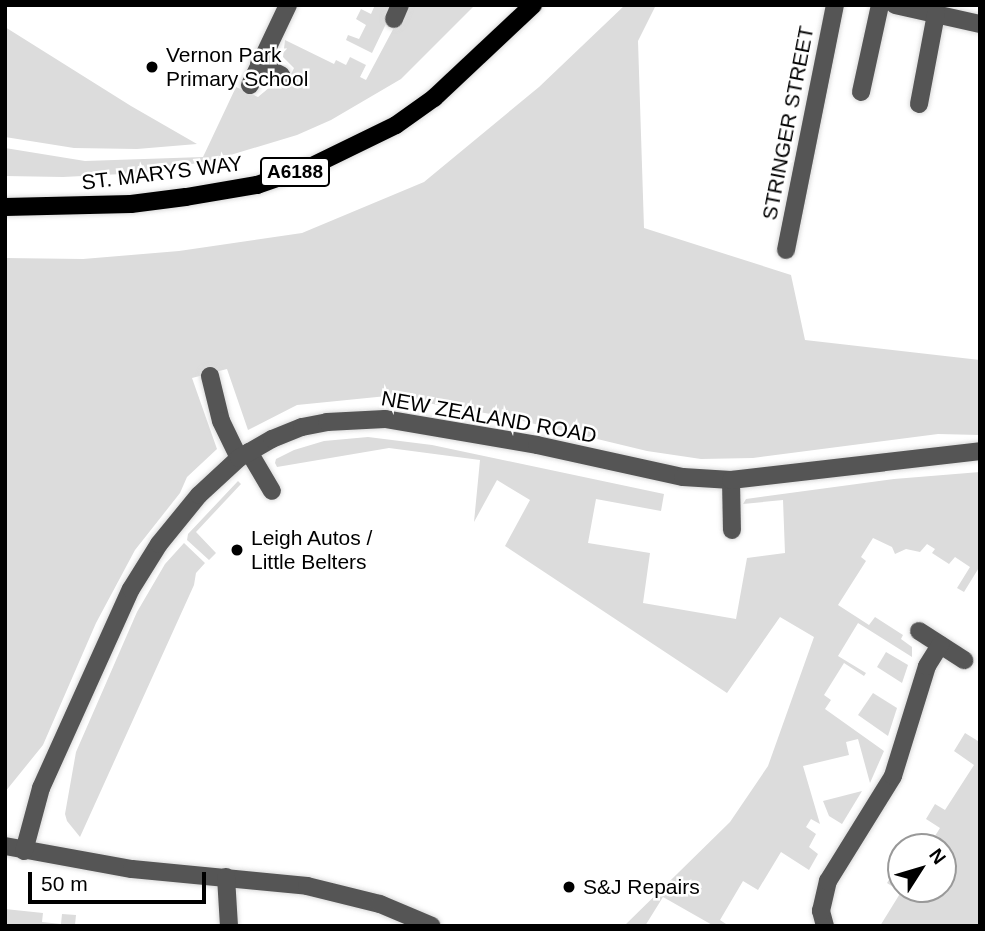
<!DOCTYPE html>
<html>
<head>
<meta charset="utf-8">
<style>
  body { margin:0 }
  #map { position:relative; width:985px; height:931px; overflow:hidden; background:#fff; font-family:Arial,sans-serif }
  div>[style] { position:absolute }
  .green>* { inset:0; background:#dcdcdc }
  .roads { filter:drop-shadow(0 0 2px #dbdbdb) drop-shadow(0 0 2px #dbdbdb) }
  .minor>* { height:18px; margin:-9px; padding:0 9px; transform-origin:9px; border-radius:9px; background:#555 }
  .major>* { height:18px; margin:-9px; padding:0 9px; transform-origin:9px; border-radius:9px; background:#000 }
  .dots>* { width:19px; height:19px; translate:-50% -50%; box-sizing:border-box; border:4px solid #fff; border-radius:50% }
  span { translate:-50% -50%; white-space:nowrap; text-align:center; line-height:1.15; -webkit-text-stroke:5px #fff; paint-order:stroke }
  .shield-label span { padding:2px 5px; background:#fff; border:2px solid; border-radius:5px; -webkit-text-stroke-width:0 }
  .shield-label { font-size:19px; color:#000; font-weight:700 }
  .poi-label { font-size:21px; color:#000 }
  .left { translate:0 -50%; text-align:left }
  .street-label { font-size:21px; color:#000 }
  .frame { position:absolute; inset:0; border:7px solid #000; pointer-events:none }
  .north { position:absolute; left:887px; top:833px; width:70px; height:70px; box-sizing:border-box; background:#fff; border:2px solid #999; border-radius:50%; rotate:53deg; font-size:19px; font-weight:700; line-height:28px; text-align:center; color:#000 }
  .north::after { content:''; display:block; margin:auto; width:24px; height:32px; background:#000; clip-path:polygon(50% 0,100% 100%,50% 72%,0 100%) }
  .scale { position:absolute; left:28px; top:872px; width:178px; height:32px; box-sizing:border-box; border:4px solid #000; border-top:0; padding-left:9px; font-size:21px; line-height:24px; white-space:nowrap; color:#000; -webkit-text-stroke:5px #fff; paint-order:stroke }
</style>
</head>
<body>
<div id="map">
  <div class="green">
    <i style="clip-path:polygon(375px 5px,395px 5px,372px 53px,346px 40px,348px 35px,359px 39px,366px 25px,356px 19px,361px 9px,371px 14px)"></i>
    <i style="clip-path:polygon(406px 5px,475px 5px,401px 79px,331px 120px,297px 135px,214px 160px,142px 173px,63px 177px,5px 176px,5px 148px,85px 161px,203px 157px,236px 87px,258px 97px,270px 87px,285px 87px,294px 68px,283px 57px,285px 40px,334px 64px,336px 60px,346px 65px,350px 57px,366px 65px,360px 77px,366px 80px)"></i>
    <i style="clip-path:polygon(625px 5px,656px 5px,638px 41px,644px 228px,791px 275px,805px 340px,980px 360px,980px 435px,938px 434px,753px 458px,701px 459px,647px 451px,502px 416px,387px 396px,297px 405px,248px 430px,227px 369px,192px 378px,217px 449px,187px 477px,180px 493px,135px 550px,96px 623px,43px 745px,5px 792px,5px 258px,83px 259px,179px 251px,302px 233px,424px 182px,539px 87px)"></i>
    <i style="clip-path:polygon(5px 27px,131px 106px,197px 144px,137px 149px,74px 148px,5px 137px)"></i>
    <i style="clip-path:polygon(368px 437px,432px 445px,664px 494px,661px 511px,596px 499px,588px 543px,650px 553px,643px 603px,736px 619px,747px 558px,785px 553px,783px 500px,743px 504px,746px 499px,894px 479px,980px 472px,980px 566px,964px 592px,957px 588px,970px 567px,955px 557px,949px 564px,932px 553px,935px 549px,927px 544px,920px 552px,906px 549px,895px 554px,892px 547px,873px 538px,861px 557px,866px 561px,838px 605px,869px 625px,875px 617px,903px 635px,901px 639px,912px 647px,912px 657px,858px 623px,838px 656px,866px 673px,864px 676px,844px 663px,824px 695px,831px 700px,825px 709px,884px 751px,870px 783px,858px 739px,846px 742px,849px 755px,803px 766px,820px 824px,811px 819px,806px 827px,816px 834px,809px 847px,818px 854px,809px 870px,781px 852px,758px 890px,743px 881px,720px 920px,729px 926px,714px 926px,663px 897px,645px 926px,624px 926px,730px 822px,768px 766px,814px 637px,780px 617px,727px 693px,505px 546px,530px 500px,497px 480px,474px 522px,480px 460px,389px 448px,277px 467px,275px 463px,276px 459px,294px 450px,324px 441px)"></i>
    <i style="clip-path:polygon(238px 481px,241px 484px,196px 532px,216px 553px,209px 560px,187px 540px,188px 534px)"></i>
    <i style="clip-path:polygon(184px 543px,205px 563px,196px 573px,194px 585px,80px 837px,67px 821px,65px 814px,76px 752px,137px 612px,165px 564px)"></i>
    <i style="clip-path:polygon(886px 652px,908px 665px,902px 683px,877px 667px)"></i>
    <i style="clip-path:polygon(873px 693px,897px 708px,888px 736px,858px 715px)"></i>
    <i style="clip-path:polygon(965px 733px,978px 741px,980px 739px,980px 926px,880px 926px,901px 892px,887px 883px,898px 865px,901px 867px,901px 889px,943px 889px,943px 847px,928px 847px,940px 828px,926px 819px,935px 804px,945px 810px,974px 765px,954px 751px)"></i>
    <i style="clip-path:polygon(862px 791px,842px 824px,829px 816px,823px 801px)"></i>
    <i style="clip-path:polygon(5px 909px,43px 913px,42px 922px,61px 924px,62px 914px,76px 915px,75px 925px,78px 926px,5px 926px)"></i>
  </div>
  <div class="roads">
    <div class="minor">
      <i style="left:895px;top:5px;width:87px;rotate:12.6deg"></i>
      <i style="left:394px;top:19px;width:15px;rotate:-67deg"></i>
      <i style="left:259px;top:64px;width:25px;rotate:27deg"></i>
      <i style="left:250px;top:85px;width:89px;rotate:-64.6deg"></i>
      <i style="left:861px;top:92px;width:89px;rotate:-77.7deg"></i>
      <i style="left:919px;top:104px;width:92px;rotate:-79.3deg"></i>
      <i style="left:786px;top:250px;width:250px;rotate:-78.7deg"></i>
      <i style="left:210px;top:376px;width:46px;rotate:76.3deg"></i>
      <i style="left:221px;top:421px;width:41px;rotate:64.1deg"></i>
      <i style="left:249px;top:452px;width:45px;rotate:59.5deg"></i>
      <i style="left:731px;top:480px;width:50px;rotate:88.9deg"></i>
      <i style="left:919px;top:631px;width:54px;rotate:32.8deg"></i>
      <i style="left:5px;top:846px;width:129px;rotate:10.3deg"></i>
      <i style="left:132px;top:869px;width:176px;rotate:5.5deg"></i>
      <i style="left:307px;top:886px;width:75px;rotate:13.9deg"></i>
      <i style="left:380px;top:904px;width:56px;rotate:22.9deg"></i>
      <i style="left:24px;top:851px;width:65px;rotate:-74.9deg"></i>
      <i style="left:41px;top:788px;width:218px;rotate:-65.7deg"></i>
      <i style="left:131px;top:589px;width:53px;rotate:-58.1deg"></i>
      <i style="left:159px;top:544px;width:63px;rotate:-50.8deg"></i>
      <i style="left:199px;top:495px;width:54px;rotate:-42.8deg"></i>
      <i style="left:239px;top:458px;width:38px;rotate:-30deg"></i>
      <i style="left:272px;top:439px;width:32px;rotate:-22deg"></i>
      <i style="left:302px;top:427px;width:25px;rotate:-11deg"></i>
      <i style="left:327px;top:422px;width:58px;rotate:-3deg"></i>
      <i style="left:385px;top:419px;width:154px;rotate:9.7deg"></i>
      <i style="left:537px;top:445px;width:149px;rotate:12.4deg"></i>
      <i style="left:683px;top:477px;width:48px;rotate:3.6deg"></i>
      <i style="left:731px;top:480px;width:251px;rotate:-6.6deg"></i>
      <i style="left:226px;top:877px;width:49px;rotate:86.5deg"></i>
      <i style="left:825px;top:926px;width:16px;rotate:-105deg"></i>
      <i style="left:821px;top:911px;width:31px;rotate:-77deg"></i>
      <i style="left:828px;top:881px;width:123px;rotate:-58.2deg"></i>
      <i style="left:893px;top:776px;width:115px;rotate:-72.8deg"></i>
      <i style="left:927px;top:666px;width:25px;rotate:-58deg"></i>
    </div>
    <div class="major">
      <i style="left:5px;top:207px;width:126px;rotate:-1.4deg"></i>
      <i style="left:131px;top:204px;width:55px;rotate:-7.3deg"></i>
      <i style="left:186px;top:197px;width:72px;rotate:-9.6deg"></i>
      <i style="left:257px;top:185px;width:58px;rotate:-19.1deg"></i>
      <i style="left:312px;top:166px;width:93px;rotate:-26deg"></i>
      <i style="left:396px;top:125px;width:47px;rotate:-35.4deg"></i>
      <i style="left:434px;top:98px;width:136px;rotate:-43.2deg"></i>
    </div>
  </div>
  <div class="dots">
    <i style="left:152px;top:67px;background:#000"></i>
    <i style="left:237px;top:550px;background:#000"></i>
    <i style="left:569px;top:887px;background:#000"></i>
  </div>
  <div class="shield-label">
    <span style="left:295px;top:172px">A6188</span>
  </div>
  <div class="poi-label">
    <span class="left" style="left:166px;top:67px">Vernon Park<br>Primary School</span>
    <span class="left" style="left:251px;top:550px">Leigh Autos /<br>Little Belters</span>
    <span class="left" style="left:583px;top:887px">S&amp;J Repairs</span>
  </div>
  <div class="street-label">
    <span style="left:788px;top:123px;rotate:-79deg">STRINGER STREET</span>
    <span style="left:162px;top:173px;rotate:-7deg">ST. MARYS WAY</span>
    <span style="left:489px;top:417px;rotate:10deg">NEW ZEALAND ROAD</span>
  </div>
  <div class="frame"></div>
  <div class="north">N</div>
  <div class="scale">50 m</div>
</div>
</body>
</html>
